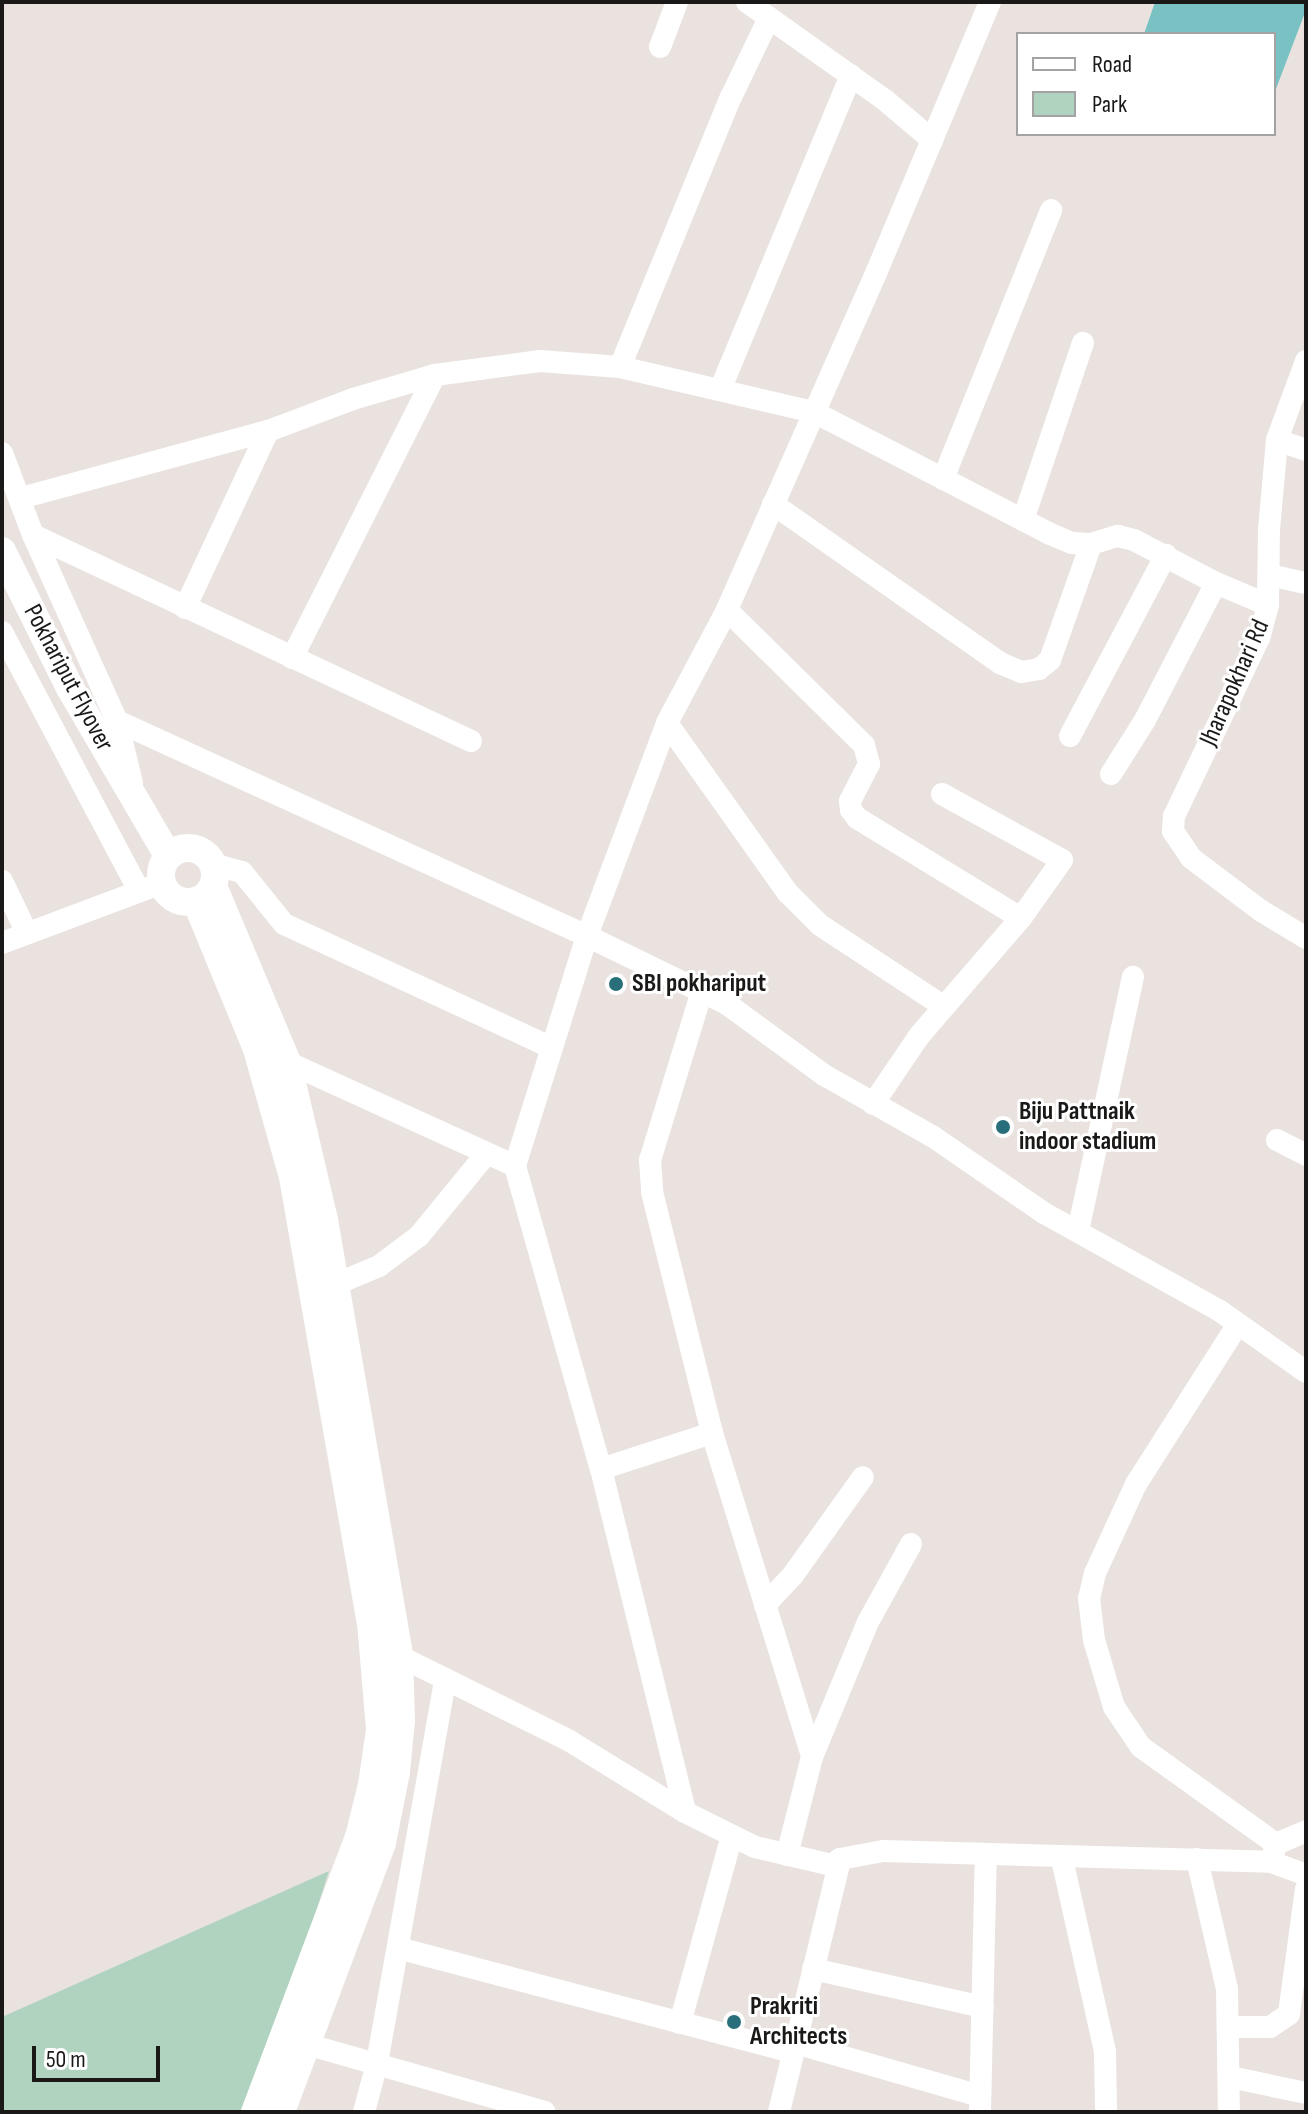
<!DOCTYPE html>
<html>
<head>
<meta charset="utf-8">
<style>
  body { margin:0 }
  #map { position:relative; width:1308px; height:2114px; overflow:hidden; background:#e9e2df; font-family:"Sofia Sans Condensed",sans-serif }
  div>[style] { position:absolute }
  .green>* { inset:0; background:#b0d3c0 }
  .water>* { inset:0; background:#7ac1c4 }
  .minor>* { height:22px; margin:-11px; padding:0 11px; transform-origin:11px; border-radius:11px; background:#fff }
  .major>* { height:28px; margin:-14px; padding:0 14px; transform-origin:14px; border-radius:14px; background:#fff }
  .major>.ring { margin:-14px; padding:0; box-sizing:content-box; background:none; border:28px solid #fff; border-radius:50% }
  .dots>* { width:22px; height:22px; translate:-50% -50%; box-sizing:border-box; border:4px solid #fff; border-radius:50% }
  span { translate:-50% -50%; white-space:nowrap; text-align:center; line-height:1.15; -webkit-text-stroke:6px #fff; paint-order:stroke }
  .street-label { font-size:26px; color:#1b1918 }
  .poi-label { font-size:26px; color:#1b1918; font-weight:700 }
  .left { translate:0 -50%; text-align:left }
  .frame { position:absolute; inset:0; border:4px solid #1b1918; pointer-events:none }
  .legend { position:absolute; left:1016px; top:32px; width:260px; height:104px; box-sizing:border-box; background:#fff; border:2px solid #a4a3a3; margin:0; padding:10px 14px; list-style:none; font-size:24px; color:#1b1918 }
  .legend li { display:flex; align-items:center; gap:16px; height:40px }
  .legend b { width:40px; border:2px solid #a4a3a3 }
  .scale { position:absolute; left:32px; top:2046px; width:128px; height:36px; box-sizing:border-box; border:4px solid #1b1918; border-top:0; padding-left:10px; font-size:24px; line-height:28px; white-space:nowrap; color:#1b1918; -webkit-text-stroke:6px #fff; paint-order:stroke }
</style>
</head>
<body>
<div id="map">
  <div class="green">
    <i style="clip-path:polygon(329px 1871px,252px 2112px,2px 2112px,2px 2017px)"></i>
  </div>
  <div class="water">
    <i style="clip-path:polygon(1155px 2px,1306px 2px,1306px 10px,1274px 94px,1274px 34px,1144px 34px)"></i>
  </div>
  <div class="minor">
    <i style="left:747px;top:2px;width:169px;rotate:35.4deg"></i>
    <i style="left:885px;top:100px;width:62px;rotate:40.4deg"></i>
    <i style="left:990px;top:2px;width:292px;rotate:112.8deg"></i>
    <i style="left:877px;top:271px;width:371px;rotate:113.9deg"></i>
    <i style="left:727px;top:610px;width:128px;rotate:118deg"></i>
    <i style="left:667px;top:723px;width:228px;rotate:110.6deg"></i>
    <i style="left:587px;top:936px;width:156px;rotate:25.9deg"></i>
    <i style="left:727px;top:1004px;width:120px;rotate:36.2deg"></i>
    <i style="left:824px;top:1075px;width:124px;rotate:29.5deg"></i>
    <i style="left:932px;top:1136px;width:136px;rotate:34.5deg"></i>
    <i style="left:1044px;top:1213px;width:201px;rotate:29.1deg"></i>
    <i style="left:1220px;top:1311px;width:105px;rotate:35.3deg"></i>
    <i style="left:660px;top:47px;width:48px;rotate:-69.3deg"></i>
    <i style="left:1306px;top:361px;width:84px;rotate:110.2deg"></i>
    <i style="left:1277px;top:440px;width:89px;rotate:95.1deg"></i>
    <i style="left:1269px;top:529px;width:76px;rotate:90.8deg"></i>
    <i style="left:1268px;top:605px;width:34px;rotate:105deg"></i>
    <i style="left:1259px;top:638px;width:197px;rotate:115.5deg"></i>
    <i style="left:1174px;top:816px;width:15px;rotate:94deg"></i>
    <i style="left:1173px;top:831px;width:32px;rotate:56deg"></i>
    <i style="left:1191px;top:858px;width:86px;rotate:37deg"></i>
    <i style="left:1260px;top:910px;width:54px;rotate:31.3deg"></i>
    <i style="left:620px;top:367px;width:292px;rotate:-67.7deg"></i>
    <i style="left:731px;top:97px;width:88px;rotate:-64.3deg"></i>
    <i style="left:720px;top:390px;width:341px;rotate:-67.4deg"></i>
    <i style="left:1277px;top:440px;width:31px;rotate:19deg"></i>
    <i style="left:2px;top:453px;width:88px;rotate:69.3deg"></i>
    <i style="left:33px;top:535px;width:204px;rotate:65.7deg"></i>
    <i style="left:943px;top:479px;width:290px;rotate:-68.1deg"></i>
    <i style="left:21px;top:498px;width:256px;rotate:-15.2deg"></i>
    <i style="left:268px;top:431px;width:91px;rotate:-20.6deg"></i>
    <i style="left:353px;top:399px;width:85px;rotate:-16.3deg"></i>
    <i style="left:435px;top:375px;width:106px;rotate:-7.6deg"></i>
    <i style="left:540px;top:361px;width:80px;rotate:4.3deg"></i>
    <i style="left:620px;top:367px;width:199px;rotate:13.1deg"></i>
    <i style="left:814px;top:412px;width:263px;rotate:27.3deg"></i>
    <i style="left:1048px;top:533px;width:26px;rotate:23deg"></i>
    <i style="left:1072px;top:543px;width:19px;rotate:3deg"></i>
    <i style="left:1091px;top:544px;width:28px;rotate:-17deg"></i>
    <i style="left:1118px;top:536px;width:16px;rotate:14deg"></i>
    <i style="left:1134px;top:540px;width:93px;rotate:27.7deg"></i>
    <i style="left:1216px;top:583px;width:56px;rotate:22.9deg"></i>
    <i style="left:773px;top:504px;width:277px;rotate:35deg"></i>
    <i style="left:1000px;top:663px;width:23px;rotate:23deg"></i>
    <i style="left:1021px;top:672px;width:18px;rotate:-9deg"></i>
    <i style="left:1039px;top:669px;width:14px;rotate:-39deg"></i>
    <i style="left:1050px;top:660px;width:123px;rotate:-70.5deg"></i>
    <i style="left:1023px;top:520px;width:187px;rotate:-71.3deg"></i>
    <i style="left:33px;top:535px;width:484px;rotate:25.2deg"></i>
    <i style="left:1270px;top:575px;width:37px;rotate:13deg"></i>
    <i style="left:185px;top:608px;width:195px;rotate:-64.9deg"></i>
    <i style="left:727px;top:610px;width:192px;rotate:44.6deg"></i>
    <i style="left:864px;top:745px;width:20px;rotate:75deg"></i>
    <i style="left:869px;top:764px;width:42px;rotate:117.2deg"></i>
    <i style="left:850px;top:801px;width:9px;rotate:84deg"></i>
    <i style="left:851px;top:810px;width:10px;rotate:53deg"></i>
    <i style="left:857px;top:818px;width:192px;rotate:31.4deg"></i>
    <i style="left:2px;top:632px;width:293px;rotate:62.1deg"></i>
    <i style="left:292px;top:658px;width:317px;rotate:-63.2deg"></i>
    <i style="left:667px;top:723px;width:209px;rotate:54.6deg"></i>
    <i style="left:788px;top:893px;width:45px;rotate:45deg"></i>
    <i style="left:820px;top:925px;width:147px;rotate:33.4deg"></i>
    <i style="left:1070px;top:736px;width:205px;rotate:-62.1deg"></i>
    <i style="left:1111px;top:774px;width:64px;rotate:-57.8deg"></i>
    <i style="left:1145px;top:720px;width:154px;rotate:-62.6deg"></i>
    <i style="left:132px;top:783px;width:64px;rotate:-103.6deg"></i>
    <i style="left:117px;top:721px;width:517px;rotate:24.58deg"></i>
    <i style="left:587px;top:936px;width:241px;rotate:107.4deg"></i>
    <i style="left:212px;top:864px;width:31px;rotate:15deg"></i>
    <i style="left:242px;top:872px;width:67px;rotate:51.1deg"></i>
    <i style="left:284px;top:924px;width:293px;rotate:24.8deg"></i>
    <i style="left:2px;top:881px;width:58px;rotate:64.3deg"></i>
    <i style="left:2px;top:943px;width:171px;rotate:-20.6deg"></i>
    <i style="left:702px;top:991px;width:177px;rotate:107.1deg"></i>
    <i style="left:650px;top:1160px;width:32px;rotate:86deg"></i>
    <i style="left:652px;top:1192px;width:248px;rotate:76deg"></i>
    <i style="left:712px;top:1433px;width:339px;rotate:72.8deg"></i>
    <i style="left:287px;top:1062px;width:251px;rotate:24.5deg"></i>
    <i style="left:515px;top:1166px;width:315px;rotate:74.2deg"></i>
    <i style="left:601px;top:1469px;width:353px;rotate:76.2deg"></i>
    <i style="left:873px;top:1104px;width:82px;rotate:-55.9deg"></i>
    <i style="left:919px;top:1036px;width:156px;rotate:-49.2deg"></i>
    <i style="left:1021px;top:918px;width:71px;rotate:-54.7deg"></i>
    <i style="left:1062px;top:860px;width:137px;rotate:-151.2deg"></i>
    <i style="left:1277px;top:1140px;width:33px;rotate:27deg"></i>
    <i style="left:1078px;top:1231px;width:260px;rotate:-77.8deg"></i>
    <i style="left:336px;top:1284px;width:47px;rotate:-22.7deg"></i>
    <i style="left:379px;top:1266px;width:50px;rotate:-36.9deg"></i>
    <i style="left:419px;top:1236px;width:107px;rotate:-50.7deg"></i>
    <i style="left:1238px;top:1324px;width:190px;rotate:122.5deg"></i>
    <i style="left:1136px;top:1484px;width:98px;rotate:114.7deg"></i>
    <i style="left:1095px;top:1573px;width:26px;rotate:103deg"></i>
    <i style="left:1089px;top:1598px;width:42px;rotate:83.2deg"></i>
    <i style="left:1094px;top:1640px;width:70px;rotate:73.4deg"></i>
    <i style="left:1114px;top:1707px;width:48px;rotate:56deg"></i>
    <i style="left:1141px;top:1747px;width:166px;rotate:35.7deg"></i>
    <i style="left:601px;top:1469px;width:117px;rotate:-18deg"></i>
    <i style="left:765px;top:1605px;width:41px;rotate:-47deg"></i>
    <i style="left:793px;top:1575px;width:120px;rotate:-54.5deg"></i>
    <i style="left:399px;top:1656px;width:189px;rotate:26.4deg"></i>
    <i style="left:568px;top:1740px;width:137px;rotate:31.6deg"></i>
    <i style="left:685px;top:1812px;width:78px;rotate:26.6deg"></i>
    <i style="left:755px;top:1847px;width:79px;rotate:13.2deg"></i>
    <i style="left:832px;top:1865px;width:10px;rotate:-37deg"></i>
    <i style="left:840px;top:1859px;width:44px;rotate:-10.5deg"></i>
    <i style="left:883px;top:1851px;width:388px;rotate:1.6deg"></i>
    <i style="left:1271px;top:1862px;width:19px;rotate:-74deg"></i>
    <i style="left:1276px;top:1844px;width:33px;rotate:-23deg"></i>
    <i style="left:787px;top:1855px;width:101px;rotate:-75.7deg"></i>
    <i style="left:812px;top:1757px;width:146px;rotate:-67.5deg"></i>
    <i style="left:868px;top:1622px;width:89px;rotate:-61.1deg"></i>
    <i style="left:1062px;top:1859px;width:198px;rotate:77.4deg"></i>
    <i style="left:1105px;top:2052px;width:60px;rotate:89deg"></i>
    <i style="left:1197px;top:1859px;width:133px;rotate:77deg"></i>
    <i style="left:1227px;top:1989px;width:123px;rotate:89.1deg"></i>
    <i style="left:1271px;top:1862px;width:37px;rotate:20deg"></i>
    <i style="left:398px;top:1948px;width:408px;rotate:14.8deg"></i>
    <i style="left:813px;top:1969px;width:174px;rotate:12.6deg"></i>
    <i style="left:680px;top:2023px;width:194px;rotate:-74.5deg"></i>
    <i style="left:1229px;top:2027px;width:41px"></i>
    <i style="left:1270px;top:2027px;width:23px;rotate:-34deg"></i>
    <i style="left:1289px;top:2014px;width:126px;rotate:-82.3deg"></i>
    <i style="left:795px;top:2043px;width:192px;rotate:16deg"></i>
    <i style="left:306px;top:2044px;width:248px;rotate:15.9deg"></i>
    <i style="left:1230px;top:2077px;width:78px;rotate:11.9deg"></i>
    <i style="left:364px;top:2112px;width:51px;rotate:-75.1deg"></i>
    <i style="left:377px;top:2063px;width:388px;rotate:-79.9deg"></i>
    <i style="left:779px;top:2112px;width:260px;rotate:-76.4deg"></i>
    <i style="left:980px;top:2112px;width:257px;rotate:-88.7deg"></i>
  </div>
  <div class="major">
    <i style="left:2px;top:551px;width:153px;rotate:63.6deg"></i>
    <i style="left:70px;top:688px;width:194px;rotate:59.7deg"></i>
    <i class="ring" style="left:161px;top:848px;width:26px;height:26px"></i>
    <i style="left:213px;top:886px;width:191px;rotate:67.2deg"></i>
    <i style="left:287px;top:1062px;width:162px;rotate:76.8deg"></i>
    <i style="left:324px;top:1220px;width:442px;rotate:80.2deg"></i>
    <i style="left:399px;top:1656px;width:64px;rotate:88.2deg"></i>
    <i style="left:401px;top:1720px;width:52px;rotate:95.5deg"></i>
    <i style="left:396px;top:1772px;width:72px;rotate:101.2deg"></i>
    <i style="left:382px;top:1843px;width:287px;rotate:110.6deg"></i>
    <i style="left:196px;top:901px;width:160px;rotate:67.6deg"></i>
    <i style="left:257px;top:1049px;width:133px;rotate:74.3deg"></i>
    <i style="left:293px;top:1177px;width:452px;rotate:80.1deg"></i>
    <i style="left:371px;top:1622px;width:108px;rotate:85.2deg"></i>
    <i style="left:380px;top:1730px;width:56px;rotate:98.3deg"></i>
    <i style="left:372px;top:1785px;width:54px;rotate:104deg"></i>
    <i style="left:359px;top:1837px;width:294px;rotate:110.7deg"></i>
  </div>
  <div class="dots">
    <i style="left:616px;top:984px;background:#286f7b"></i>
    <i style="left:1003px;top:1127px;background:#286f7b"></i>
    <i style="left:734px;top:2022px;background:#286f7b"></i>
  </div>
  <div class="street-label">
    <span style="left:68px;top:678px;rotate:62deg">Pokhariput Flyover</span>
    <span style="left:1235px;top:683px;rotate:-66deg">Jharapokhari Rd</span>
  </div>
  <div class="poi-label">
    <span class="left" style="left:632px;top:984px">SBI pokhariput</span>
    <span class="left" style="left:1019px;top:1127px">Biju Pattnaik<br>indoor stadium</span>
    <span class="left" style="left:750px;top:2022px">Prakriti<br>Architects</span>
  </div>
  <div class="frame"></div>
  <ul class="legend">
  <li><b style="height:10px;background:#fff"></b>Road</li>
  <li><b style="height:22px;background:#b0d3c0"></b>Park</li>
  </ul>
  <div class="scale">50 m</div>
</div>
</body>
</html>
